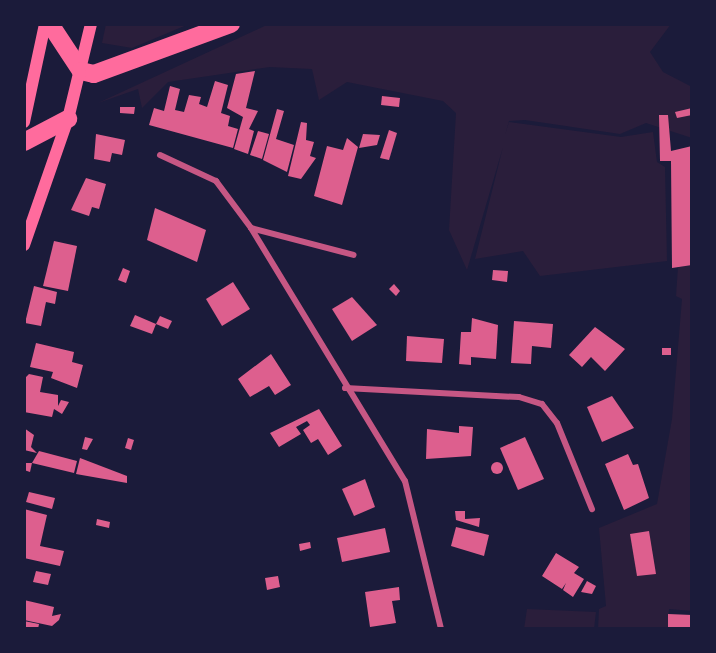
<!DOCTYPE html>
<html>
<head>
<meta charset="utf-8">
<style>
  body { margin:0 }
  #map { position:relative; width:716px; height:653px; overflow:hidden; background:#1b1b3a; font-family:Commissioner,sans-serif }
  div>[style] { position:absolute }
  .green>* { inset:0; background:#2a1e3b }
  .building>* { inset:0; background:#dd5f8e }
  .round { border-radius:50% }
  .minor>* { height:6px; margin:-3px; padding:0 3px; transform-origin:3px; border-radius:3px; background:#c65784 }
  .secondary>* { height:12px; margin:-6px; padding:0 6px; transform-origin:6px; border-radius:6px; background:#ff6b9d }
  .motorway>* { height:18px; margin:-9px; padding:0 9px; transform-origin:9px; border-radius:9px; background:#ff6b9d }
  span { translate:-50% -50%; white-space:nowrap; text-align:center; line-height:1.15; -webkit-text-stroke:4.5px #1b1b3a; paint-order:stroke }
  .frame { position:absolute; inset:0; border:26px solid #1b1b3a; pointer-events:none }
</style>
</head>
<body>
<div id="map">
  <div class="green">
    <i style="clip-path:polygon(106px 24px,189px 24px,132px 48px,102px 43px)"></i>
    <i style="clip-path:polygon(269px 24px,671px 24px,650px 52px,663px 72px,692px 87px,692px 138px,646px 123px,620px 134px,525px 120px,509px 121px,505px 135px,509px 122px,621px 137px,653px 132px,657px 162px,665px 167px,667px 261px,540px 276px,523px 251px,475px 259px,503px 147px,467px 270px,449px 230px,456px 113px,443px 101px,347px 82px,319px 100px,312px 69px,270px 67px,168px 82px,142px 108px,138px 89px,98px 103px)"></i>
    <i style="clip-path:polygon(692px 265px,692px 611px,669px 609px,668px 629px,598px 629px,599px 609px,606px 606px,599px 528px,657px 504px,672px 419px,682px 299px,676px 296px,678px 267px)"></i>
    <i style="clip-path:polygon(527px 609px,596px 612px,594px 629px,524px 629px)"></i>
  </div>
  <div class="building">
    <i style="clip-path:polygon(255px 71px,246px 108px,258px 111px,249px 129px,254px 131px,248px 154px,234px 149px,243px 117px,227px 108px,236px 74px)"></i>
    <i style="clip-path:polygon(215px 81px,228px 85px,221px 113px,230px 116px,228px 126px,238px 129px,233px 148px,149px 125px,154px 108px,164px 111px,170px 86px,180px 89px,175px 110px,184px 112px,189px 95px,201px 97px,199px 104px,207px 107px)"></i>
    <i style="clip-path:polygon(382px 96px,400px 98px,399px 107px,381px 105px)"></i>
    <i style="clip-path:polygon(120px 107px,135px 107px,134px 114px,120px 113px)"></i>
    <i style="clip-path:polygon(692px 108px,692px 115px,677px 118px,675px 112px)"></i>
    <i style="clip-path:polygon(277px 109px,284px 111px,276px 139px,294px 145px,287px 172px,263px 160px)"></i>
    <i style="clip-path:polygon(659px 115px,668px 115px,671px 151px,692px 146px,692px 265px,672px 268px,671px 161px,660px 161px)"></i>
    <i style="clip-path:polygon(301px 122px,307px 123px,306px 140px,314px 142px,310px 156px,316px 158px,301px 179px,288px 176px)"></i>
    <i style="clip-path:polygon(389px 130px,397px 133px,389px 160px,380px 158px)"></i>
    <i style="clip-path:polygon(258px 131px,269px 134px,262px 159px,250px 155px)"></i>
    <i style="clip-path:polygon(96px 134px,125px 140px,122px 155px,112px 153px,110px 162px,94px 159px)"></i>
    <i style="clip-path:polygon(363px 134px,380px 135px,377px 145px,359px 148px)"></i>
    <i style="clip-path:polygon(347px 138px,358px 147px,342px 205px,314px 196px,327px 146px,343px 150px)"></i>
    <i style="clip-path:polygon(86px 178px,106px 184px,99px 209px,92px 207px,89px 216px,71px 210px)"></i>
    <i style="clip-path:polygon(155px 208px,206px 230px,197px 262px,147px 240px)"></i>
    <i style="clip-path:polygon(54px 241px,77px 246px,68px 291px,43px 286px)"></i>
    <i style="clip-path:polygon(123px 268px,130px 271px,126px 283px,118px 280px)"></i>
    <i style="clip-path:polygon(493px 270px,508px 271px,507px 282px,492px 280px)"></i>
    <i style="clip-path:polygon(233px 282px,250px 309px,222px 326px,206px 299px)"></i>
    <i style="clip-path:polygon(394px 284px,400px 291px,396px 296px,389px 289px)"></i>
    <i style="clip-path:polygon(34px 286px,57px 292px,55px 304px,46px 302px,41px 326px,25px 323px)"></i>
    <i style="clip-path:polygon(352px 297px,377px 325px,352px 341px,332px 309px)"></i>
    <i style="clip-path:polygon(135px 315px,156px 324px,152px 334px,130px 326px)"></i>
    <i style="clip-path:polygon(160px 316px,172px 321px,168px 329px,156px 324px)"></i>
    <i style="clip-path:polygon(472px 318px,498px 325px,496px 359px,471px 357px,471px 365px,459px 364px,461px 332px,471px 332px)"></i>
    <i style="clip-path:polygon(514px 321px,553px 324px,551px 348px,532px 346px,531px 364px,511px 363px)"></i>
    <i style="clip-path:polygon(595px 327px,625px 349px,605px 371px,591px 357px,582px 367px,569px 355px)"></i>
    <i style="clip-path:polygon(407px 336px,444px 339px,442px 363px,406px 361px)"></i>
    <i style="clip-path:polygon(36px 343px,74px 352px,72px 362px,83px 365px,77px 388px,51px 378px,53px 372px,30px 367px)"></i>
    <i style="clip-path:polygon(662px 348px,671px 348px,671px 355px,662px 355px)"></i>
    <i style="clip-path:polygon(271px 354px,291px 385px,275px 395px,269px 386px,250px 397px,238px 379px)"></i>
    <i style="clip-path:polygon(29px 374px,43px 377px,40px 392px,58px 395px,58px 406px,61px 400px,69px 402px,62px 414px,54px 409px,52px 417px,24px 412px,24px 379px)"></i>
    <i style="clip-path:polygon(612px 396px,634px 428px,602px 442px,587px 407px)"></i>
    <i style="clip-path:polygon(319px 409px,342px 446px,328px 455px,318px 439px,311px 443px,303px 430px,310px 425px,307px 421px,296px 427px,301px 434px,279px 447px,270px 433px)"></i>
    <i style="clip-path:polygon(459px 426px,473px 427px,471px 456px,426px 459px,427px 429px,459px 433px)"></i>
    <i style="clip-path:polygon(24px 428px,34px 435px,31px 447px,37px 453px,24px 450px)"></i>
    <i style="clip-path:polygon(85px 437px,93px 439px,87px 450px,82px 449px)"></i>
    <i style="clip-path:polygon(525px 437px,544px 479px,518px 490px,500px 448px)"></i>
    <i style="clip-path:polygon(128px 438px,134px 440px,131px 450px,125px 448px)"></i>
    <i style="clip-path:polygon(39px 451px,77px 461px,74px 473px,32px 463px)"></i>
    <i style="clip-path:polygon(628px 454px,633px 465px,638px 464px,649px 498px,624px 510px,605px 464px)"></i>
    <i style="clip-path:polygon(80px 458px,127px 476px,127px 483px,76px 474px)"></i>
    <i class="round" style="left:491px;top:462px;width:12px;height:12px"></i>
    <i style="clip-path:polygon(24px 463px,32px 463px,30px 472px,24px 470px)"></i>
    <i style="clip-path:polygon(365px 479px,375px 507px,354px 516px,342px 489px)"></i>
    <i style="clip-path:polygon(29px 492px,55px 498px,52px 509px,26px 502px)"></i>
    <i style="clip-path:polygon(24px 509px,47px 515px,40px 546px,64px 551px,60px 566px,24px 558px)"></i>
    <i style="clip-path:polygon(455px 511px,465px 511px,465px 519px,480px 518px,479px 527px,456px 520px)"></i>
    <i style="clip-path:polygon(97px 519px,110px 522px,109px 528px,96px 525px)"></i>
    <i style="clip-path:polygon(456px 527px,489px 535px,484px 556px,451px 546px)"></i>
    <i style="clip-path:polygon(385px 528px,390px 552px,342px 562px,337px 538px)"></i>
    <i style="clip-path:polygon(649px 531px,656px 574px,637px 576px,630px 534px)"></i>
    <i style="clip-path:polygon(310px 542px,311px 548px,300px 551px,299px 544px)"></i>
    <i style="clip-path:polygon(556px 553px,579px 567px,574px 573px,584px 579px,573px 597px,563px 590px,566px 583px,562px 589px,542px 576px)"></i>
    <i style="clip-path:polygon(36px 571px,51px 574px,48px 585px,33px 582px)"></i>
    <i style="clip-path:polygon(278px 576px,280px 587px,267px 590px,265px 578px)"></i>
    <i style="clip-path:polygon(587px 581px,596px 586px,592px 594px,581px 592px)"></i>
    <i style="clip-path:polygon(399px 587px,400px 600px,392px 601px,396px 623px,370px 627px,365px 592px)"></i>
    <i style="clip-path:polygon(24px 600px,54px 607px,52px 616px,61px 614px,59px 620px,52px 626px,24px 620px)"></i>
    <i style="clip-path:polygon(668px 614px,692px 615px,692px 629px,668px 629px)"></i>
    <i style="clip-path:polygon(24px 621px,39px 624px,38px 629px,24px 629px)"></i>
  </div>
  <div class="minor">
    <i style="left:160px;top:155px;width:62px;rotate:24.9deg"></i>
    <i style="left:216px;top:181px;width:59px;rotate:53.3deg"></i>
    <i style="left:251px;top:228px;width:296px;rotate:58.7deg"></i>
    <i style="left:405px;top:481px;width:152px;rotate:76.3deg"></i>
    <i style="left:251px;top:228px;width:106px;rotate:14.7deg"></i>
    <i style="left:345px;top:388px;width:174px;rotate:3deg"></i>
    <i style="left:519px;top:397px;width:24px;rotate:17deg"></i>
    <i style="left:542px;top:404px;width:24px;rotate:52deg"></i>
    <i style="left:557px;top:423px;width:93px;rotate:67.9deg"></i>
  </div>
  <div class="secondary">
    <i style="left:24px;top:122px;width:100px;rotate:-77.9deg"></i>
    <i style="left:24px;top:245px;width:133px;rotate:-70.8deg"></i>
    <i style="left:68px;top:119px;width:98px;rotate:-76.4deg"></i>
  </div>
  <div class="motorway">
    <i style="left:50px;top:24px;width:56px;rotate:56.6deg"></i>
    <i style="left:81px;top:71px;width:13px;rotate:13deg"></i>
    <i style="left:94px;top:74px;width:146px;rotate:-20.1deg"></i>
    <i style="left:24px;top:142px;width:50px;rotate:-27.6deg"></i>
  </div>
  <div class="frame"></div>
</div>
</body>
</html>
